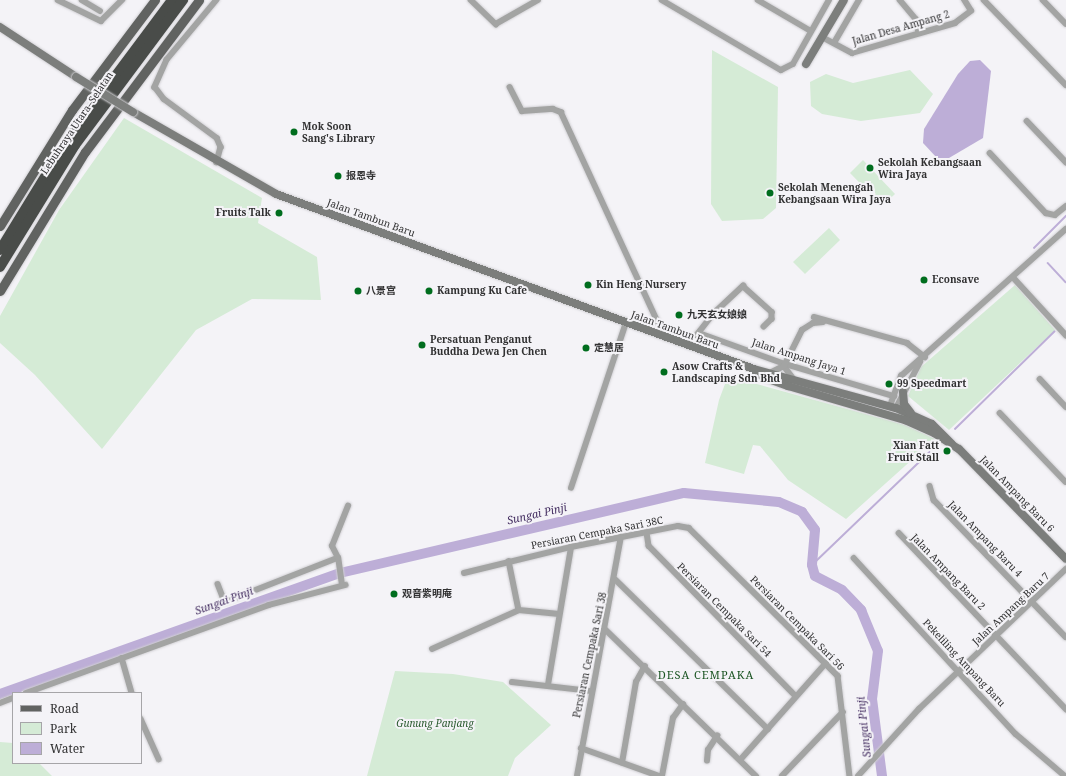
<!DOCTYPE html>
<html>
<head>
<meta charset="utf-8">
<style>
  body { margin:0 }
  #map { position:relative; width:1066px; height:776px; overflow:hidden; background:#f4f3f7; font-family:"Noto Serif","Noto Sans SC",serif }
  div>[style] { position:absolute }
  .green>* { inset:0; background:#d5ebd6 }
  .water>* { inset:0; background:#bdaed7 }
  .stream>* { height:1.5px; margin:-0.75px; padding:0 0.75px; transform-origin:0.75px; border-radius:0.75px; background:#bdaed7 }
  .river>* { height:10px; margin:-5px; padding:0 5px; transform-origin:5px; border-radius:5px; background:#bdaed7 }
  .roads { filter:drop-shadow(0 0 1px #d1d0d4) drop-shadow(0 0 1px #d1d0d4) }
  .street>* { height:5.5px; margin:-2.75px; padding:0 2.75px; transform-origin:2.75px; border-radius:2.75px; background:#a3a4a3 }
  .secondary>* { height:8px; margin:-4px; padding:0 4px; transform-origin:4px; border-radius:4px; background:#7c7e7c }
  .primary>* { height:9px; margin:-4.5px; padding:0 4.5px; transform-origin:4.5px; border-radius:4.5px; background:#616361 }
  .highway>* { height:10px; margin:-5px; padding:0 5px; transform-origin:5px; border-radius:5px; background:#494c49 }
  .bridges { filter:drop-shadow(0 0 1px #d1d0d4) drop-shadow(0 0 1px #d1d0d4) }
  .secondary-bridge>* { height:8px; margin:-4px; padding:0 4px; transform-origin:4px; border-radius:4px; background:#7c7e7c }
  .dots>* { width:11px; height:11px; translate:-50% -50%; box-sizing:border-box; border:2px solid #f4f3f7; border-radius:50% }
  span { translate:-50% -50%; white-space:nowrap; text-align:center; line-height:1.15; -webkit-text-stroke:4px #f4f3f7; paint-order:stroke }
  .street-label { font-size:10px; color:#313132 }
  .poi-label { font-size:10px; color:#313132; font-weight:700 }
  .left { translate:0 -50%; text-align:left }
  .right { translate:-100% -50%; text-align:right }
  .park-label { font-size:10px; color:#295a2e; font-style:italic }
  .water-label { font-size:11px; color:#432d60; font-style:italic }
  .neighbourhood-label { font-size:11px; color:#1b5523; letter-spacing:1px }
  .legend { position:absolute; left:12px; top:692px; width:130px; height:72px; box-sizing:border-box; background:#f4f3f7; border:1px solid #a6a5a8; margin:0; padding:5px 7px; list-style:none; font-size:12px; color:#313132 }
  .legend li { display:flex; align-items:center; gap:8px; height:20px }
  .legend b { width:20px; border:1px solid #a6a5a8 }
</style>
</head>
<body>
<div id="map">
  <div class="green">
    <i style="clip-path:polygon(712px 50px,778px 87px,776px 208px,763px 219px,722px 221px,711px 204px)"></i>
    <i style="clip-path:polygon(910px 70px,933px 94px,920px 113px,861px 121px,822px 114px,811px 106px,810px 82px,826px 74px,853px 83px)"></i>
    <i style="clip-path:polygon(124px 118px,262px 198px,258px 223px,317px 257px,321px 300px,252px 299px,196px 330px,102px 449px,35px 375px,0 343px,0 316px,59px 210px)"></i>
    <i style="clip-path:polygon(863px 160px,895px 194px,882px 206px,850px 173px)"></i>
    <i style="clip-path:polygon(829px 228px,840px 240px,805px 274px,793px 262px)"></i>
    <i style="clip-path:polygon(1015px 285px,1055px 330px,949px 430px,908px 396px,921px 367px)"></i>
    <i style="clip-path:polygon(728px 376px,905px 425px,935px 439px,846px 519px,788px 480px,760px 446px,753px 445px,744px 474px,705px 463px,719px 400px)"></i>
    <i style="clip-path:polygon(395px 671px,453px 674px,503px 682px,551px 725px,515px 758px,508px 776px,367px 776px)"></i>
    <i style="clip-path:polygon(0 742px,13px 743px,13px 763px,39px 763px,52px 776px,0 776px)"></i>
  </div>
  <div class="water">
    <i style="clip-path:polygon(980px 60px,991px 71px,983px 138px,949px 158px,937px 158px,923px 143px,924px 129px,958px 74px,970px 61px)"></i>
  </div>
  <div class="stream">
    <i style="left:1034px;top:248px;width:45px;rotate:-45deg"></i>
    <i style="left:1048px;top:263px;width:26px;rotate:47deg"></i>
    <i style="left:955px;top:429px;width:139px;rotate:-44.4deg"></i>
    <i style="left:812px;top:565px;width:173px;rotate:-43.8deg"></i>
  </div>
  <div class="river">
    <i style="left:0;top:694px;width:361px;rotate:-19.6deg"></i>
    <i style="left:340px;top:573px;width:353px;rotate:-13.1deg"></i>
    <i style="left:684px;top:493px;width:95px;rotate:5.4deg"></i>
    <i style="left:779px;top:502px;width:25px;rotate:23deg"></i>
    <i style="left:802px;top:512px;width:22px;rotate:54deg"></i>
    <i style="left:815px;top:530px;width:35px;rotate:95deg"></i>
    <i style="left:812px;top:565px;width:11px;rotate:75deg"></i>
    <i style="left:815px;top:576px;width:30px;rotate:27deg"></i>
    <i style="left:842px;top:590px;width:28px;rotate:46deg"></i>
    <i style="left:861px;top:610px;width:44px;rotate:67.5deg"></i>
    <i style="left:878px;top:651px;width:48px;rotate:97.1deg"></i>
    <i style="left:872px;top:699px;width:78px;rotate:82.6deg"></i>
  </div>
  <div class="roads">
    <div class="street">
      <i style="left:58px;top:0;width:48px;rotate:26deg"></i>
      <i style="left:101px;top:21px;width:30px;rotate:-45deg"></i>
      <i style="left:82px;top:0;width:21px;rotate:31deg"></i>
      <i style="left:217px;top:0;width:78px;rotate:129.8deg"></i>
      <i style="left:167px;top:60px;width:30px;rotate:114deg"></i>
      <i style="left:155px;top:87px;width:15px;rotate:53deg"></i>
      <i style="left:164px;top:99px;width:66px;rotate:36.3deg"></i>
      <i style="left:217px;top:138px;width:10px;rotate:66deg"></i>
      <i style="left:221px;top:147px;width:16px;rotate:105deg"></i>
      <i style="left:471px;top:0;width:35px;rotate:44deg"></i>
      <i style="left:496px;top:24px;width:48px;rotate:-29.7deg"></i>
      <i style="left:662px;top:0;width:138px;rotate:30.5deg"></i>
      <i style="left:781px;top:70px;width:13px;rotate:-27deg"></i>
      <i style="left:793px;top:64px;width:73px;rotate:-60.6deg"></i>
      <i style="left:758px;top:0;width:61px;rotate:30.3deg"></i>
      <i style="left:900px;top:0;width:25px;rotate:50deg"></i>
      <i style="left:916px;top:19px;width:14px;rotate:78deg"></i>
      <i style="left:984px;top:0;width:118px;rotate:46deg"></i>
      <i style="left:1043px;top:0;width:33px;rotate:46deg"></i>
      <i style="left:822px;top:37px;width:34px;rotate:28deg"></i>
      <i style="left:852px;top:53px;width:107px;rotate:-16.2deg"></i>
      <i style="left:955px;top:23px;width:20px;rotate:-37deg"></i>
      <i style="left:971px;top:11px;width:13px;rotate:-122deg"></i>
      <i style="left:834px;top:43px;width:50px;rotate:-59.8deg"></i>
      <i style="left:510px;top:87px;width:27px;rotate:63deg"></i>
      <i style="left:522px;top:111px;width:31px;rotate:-4deg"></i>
      <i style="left:553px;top:109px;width:9px;rotate:21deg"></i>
      <i style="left:561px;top:112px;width:248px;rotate:65.2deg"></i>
      <i style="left:1027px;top:121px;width:57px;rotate:46.4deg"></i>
      <i style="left:990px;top:153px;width:82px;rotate:47deg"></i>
      <i style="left:1046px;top:213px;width:9px;rotate:13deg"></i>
      <i style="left:1055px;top:215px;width:14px;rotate:-39deg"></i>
      <i style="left:1013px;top:277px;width:79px;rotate:47.6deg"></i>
      <i style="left:814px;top:317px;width:97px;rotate:15.6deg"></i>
      <i style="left:907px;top:343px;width:23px;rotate:38deg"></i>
      <i style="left:699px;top:333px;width:91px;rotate:19.8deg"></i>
      <i style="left:785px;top:364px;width:114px;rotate:16.4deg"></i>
      <i style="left:688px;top:346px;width:42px;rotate:-51.8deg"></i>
      <i style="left:714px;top:313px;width:40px;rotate:-43deg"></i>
      <i style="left:743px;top:286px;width:39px;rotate:42deg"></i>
      <i style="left:772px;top:312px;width:7px;rotate:90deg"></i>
      <i style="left:772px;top:319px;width:11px;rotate:135deg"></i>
      <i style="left:784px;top:366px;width:15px;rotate:53deg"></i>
      <i style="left:770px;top:373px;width:16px;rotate:-27deg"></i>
      <i style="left:784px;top:366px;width:40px;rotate:-63.4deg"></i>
      <i style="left:802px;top:330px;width:13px;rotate:-32deg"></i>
      <i style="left:813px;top:323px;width:10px;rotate:-6deg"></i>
      <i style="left:1040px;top:379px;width:38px;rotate:47deg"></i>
      <i style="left:890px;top:406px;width:32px;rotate:-70deg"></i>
      <i style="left:901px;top:376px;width:221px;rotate:-41.7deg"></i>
      <i style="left:896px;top:408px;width:52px;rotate:-62.4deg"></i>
      <i style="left:1000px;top:413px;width:95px;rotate:46.3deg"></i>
      <i style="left:930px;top:486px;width:15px;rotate:74deg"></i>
      <i style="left:934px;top:500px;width:190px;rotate:46.1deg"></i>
      <i style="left:571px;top:488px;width:174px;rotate:-71.6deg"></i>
      <i style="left:647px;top:533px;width:13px;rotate:81deg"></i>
      <i style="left:649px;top:546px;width:210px;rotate:45.6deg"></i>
      <i style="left:899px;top:533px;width:243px;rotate:46.5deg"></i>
      <i style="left:854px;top:558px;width:239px;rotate:47.4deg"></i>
      <i style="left:1016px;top:734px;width:65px;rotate:40.6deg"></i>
      <i style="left:509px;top:561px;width:50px;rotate:78.5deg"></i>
      <i style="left:464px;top:573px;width:110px;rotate:-13.7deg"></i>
      <i style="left:571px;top:547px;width:109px;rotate:-11.1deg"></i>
      <i style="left:678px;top:526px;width:11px;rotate:10deg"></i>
      <i style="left:689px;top:528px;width:210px;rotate:44.8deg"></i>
      <i style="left:838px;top:676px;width:101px;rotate:83.2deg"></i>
      <i style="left:616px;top:580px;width:213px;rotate:44.4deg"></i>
      <i style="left:218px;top:584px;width:19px;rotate:69deg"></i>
      <i style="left:225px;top:602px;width:118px;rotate:-21.4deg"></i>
      <i style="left:342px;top:585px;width:27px;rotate:-98deg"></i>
      <i style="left:338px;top:558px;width:13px;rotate:-117deg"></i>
      <i style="left:332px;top:546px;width:43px;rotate:-68.2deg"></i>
      <i style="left:605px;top:629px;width:211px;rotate:44.2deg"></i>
      <i style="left:432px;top:649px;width:95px;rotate:-24.1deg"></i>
      <i style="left:519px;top:610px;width:40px;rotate:5.7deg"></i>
      <i style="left:122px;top:658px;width:36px;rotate:74deg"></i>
      <i style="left:512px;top:682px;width:80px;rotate:6.5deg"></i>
      <i style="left:548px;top:685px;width:140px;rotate:-80.5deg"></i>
      <i style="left:26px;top:693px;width:258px;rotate:-19.9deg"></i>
      <i style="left:269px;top:605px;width:79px;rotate:-14.7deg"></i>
      <i style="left:0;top:703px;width:14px;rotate:-21deg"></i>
      <i style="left:141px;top:719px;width:44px;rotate:65.8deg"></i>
      <i style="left:581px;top:748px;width:83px;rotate:19.7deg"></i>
      <i style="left:741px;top:759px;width:128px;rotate:-48.5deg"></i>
      <i style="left:707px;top:761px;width:11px;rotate:-85deg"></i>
      <i style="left:708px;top:750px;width:17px;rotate:-57deg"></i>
      <i style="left:622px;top:763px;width:82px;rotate:-80.2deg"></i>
      <i style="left:636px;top:682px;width:18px;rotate:-61deg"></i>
      <i style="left:577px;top:776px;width:243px;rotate:-79.6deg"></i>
      <i style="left:662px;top:776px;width:59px;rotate:-79.3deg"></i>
      <i style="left:673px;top:718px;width:17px;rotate:-54deg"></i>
      <i style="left:782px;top:776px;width:88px;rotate:-46.4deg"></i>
      <i style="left:858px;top:776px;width:91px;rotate:-47.7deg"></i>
      <i style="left:919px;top:709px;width:203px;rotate:-43.6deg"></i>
    </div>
    <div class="secondary">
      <i style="left:0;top:27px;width:91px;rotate:33.3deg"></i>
      <i style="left:806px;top:64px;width:74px;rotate:-59.3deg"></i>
      <i style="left:133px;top:112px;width:165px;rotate:29.8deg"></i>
      <i style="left:276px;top:194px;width:509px;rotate:20.11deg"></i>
      <i style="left:754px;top:369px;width:147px;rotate:15.4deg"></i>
      <i style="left:896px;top:408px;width:39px;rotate:24deg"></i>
      <i style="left:932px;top:424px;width:28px;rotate:45deg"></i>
      <i style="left:754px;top:370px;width:11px;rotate:38deg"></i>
      <i style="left:763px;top:377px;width:27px;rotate:20deg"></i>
      <i style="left:788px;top:386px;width:122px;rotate:16.2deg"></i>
      <i style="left:905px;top:420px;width:32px;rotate:24deg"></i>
      <i style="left:934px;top:433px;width:30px;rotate:33deg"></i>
      <i style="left:959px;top:449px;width:153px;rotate:45.8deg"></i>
      <i style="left:903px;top:392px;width:12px;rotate:85deg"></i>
      <i style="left:904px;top:404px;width:11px;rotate:52deg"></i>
    </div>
    <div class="primary">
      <i style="left:0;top:226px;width:137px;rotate:-58.2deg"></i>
      <i style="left:72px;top:110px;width:138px;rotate:-53deg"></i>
      <i style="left:0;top:291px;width:163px;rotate:-58.6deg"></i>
      <i style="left:85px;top:152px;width:190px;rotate:-53.1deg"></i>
    </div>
    <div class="highway">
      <i style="left:0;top:250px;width:128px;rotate:-58.4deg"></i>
      <i style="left:67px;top:141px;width:176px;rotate:-53.3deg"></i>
      <i style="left:0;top:267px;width:143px;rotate:-58.4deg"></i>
      <i style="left:75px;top:145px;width:181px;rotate:-53.3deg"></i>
    </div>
  </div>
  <div class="bridges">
    <div class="secondary-bridge">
      <i style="left:76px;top:77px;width:67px;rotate:31.6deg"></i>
    </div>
  </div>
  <div class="dots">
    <i style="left:294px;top:132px;background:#006d1e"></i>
    <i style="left:870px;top:168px;background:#006d1e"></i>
    <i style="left:338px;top:176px;background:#006d1e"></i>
    <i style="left:770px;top:193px;background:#006d1e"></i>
    <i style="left:279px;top:213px;background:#006d1e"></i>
    <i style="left:924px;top:280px;background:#006d1e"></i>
    <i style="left:588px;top:285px;background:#006d1e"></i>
    <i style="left:358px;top:291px;background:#006d1e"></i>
    <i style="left:429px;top:291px;background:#006d1e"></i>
    <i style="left:679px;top:315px;background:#006d1e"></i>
    <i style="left:422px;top:345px;background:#006d1e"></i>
    <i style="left:586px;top:348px;background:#006d1e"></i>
    <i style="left:664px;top:372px;background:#006d1e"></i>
    <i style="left:889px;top:384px;background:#006d1e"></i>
    <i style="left:947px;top:451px;background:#006d1e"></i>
    <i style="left:394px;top:594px;background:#006d1e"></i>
  </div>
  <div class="street-label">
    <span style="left:901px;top:28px;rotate:-16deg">Jalan Desa Ampang 2</span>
    <span style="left:77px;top:123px;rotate:-56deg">Lebuhraya Utara–Selatan</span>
    <span style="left:371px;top:218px;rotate:20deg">Jalan Tambun Baru</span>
    <span style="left:675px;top:330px;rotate:20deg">Jalan Tambun Baru</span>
    <span style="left:799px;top:357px;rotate:18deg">Jalan Ampang Jaya 1</span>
    <span style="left:1017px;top:494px;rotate:46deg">Jalan Ampang Baru 6</span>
    <span style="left:597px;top:533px;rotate:-11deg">Persiaran Cempaka Sari 38C</span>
    <span style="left:985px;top:539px;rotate:46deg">Jalan Ampang Baru 4</span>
    <span style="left:948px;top:572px;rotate:46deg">Jalan Ampang Baru 2</span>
    <span style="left:1011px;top:609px;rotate:-43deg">Jalan Ampang Baru 7</span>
    <span style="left:724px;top:610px;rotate:45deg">Persiaran Cempaka Sari 54</span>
    <span style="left:797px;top:623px;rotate:45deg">Persiaran Cempaka Sari 56</span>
    <span style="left:590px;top:655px;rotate:-78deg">Persiaran Cempaka Sari 38</span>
    <span style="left:964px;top:663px;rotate:47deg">Pekeliling Ampang Baru</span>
  </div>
  <div class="poi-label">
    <span class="left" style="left:302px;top:132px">Mok Soon<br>Sang's Library</span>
    <span class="left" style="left:878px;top:168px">Sekolah Kebangsaan<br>Wira Jaya</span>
    <span class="left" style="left:346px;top:176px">报恩寺</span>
    <span class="left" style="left:778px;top:193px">Sekolah Menengah<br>Kebangsaan Wira Jaya</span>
    <span class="right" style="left:271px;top:213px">Fruits Talk</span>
    <span class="left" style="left:932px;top:280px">Econsave</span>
    <span class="left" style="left:596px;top:285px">Kin Heng Nursery</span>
    <span class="left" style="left:366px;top:291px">八景宫</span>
    <span class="left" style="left:437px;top:291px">Kampung Ku Cafe</span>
    <span class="left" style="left:687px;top:315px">九天玄女娘娘</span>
    <span class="left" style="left:430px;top:345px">Persatuan Penganut<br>Buddha Dewa Jen Chen</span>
    <span class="left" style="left:594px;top:348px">定慧居</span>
    <span class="left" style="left:672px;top:372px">Asow Crafts &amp;<br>Landscaping Sdn Bhd</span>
    <span class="left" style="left:897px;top:384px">99 Speedmart</span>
    <span class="right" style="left:939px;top:451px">Xian Fatt<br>Fruit Stall</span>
    <span class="left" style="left:402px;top:594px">观音紫明庵</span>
  </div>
  <div class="park-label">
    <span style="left:435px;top:724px">Gunung Panjang</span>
  </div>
  <div class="water-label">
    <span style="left:537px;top:514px;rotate:-13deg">Sungai Pinji</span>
    <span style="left:224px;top:601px;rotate:-20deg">Sungai Pinji</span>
    <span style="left:864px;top:727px;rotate:-96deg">Sungai Pinji</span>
  </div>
  <div class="neighbourhood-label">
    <span style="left:706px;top:675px">DESA CEMPAKA</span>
  </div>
  <ul class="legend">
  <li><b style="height:5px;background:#616361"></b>Road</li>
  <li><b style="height:11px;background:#d5ebd6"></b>Park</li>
  <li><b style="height:11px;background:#bdaed7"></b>Water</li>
  </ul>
</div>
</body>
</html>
